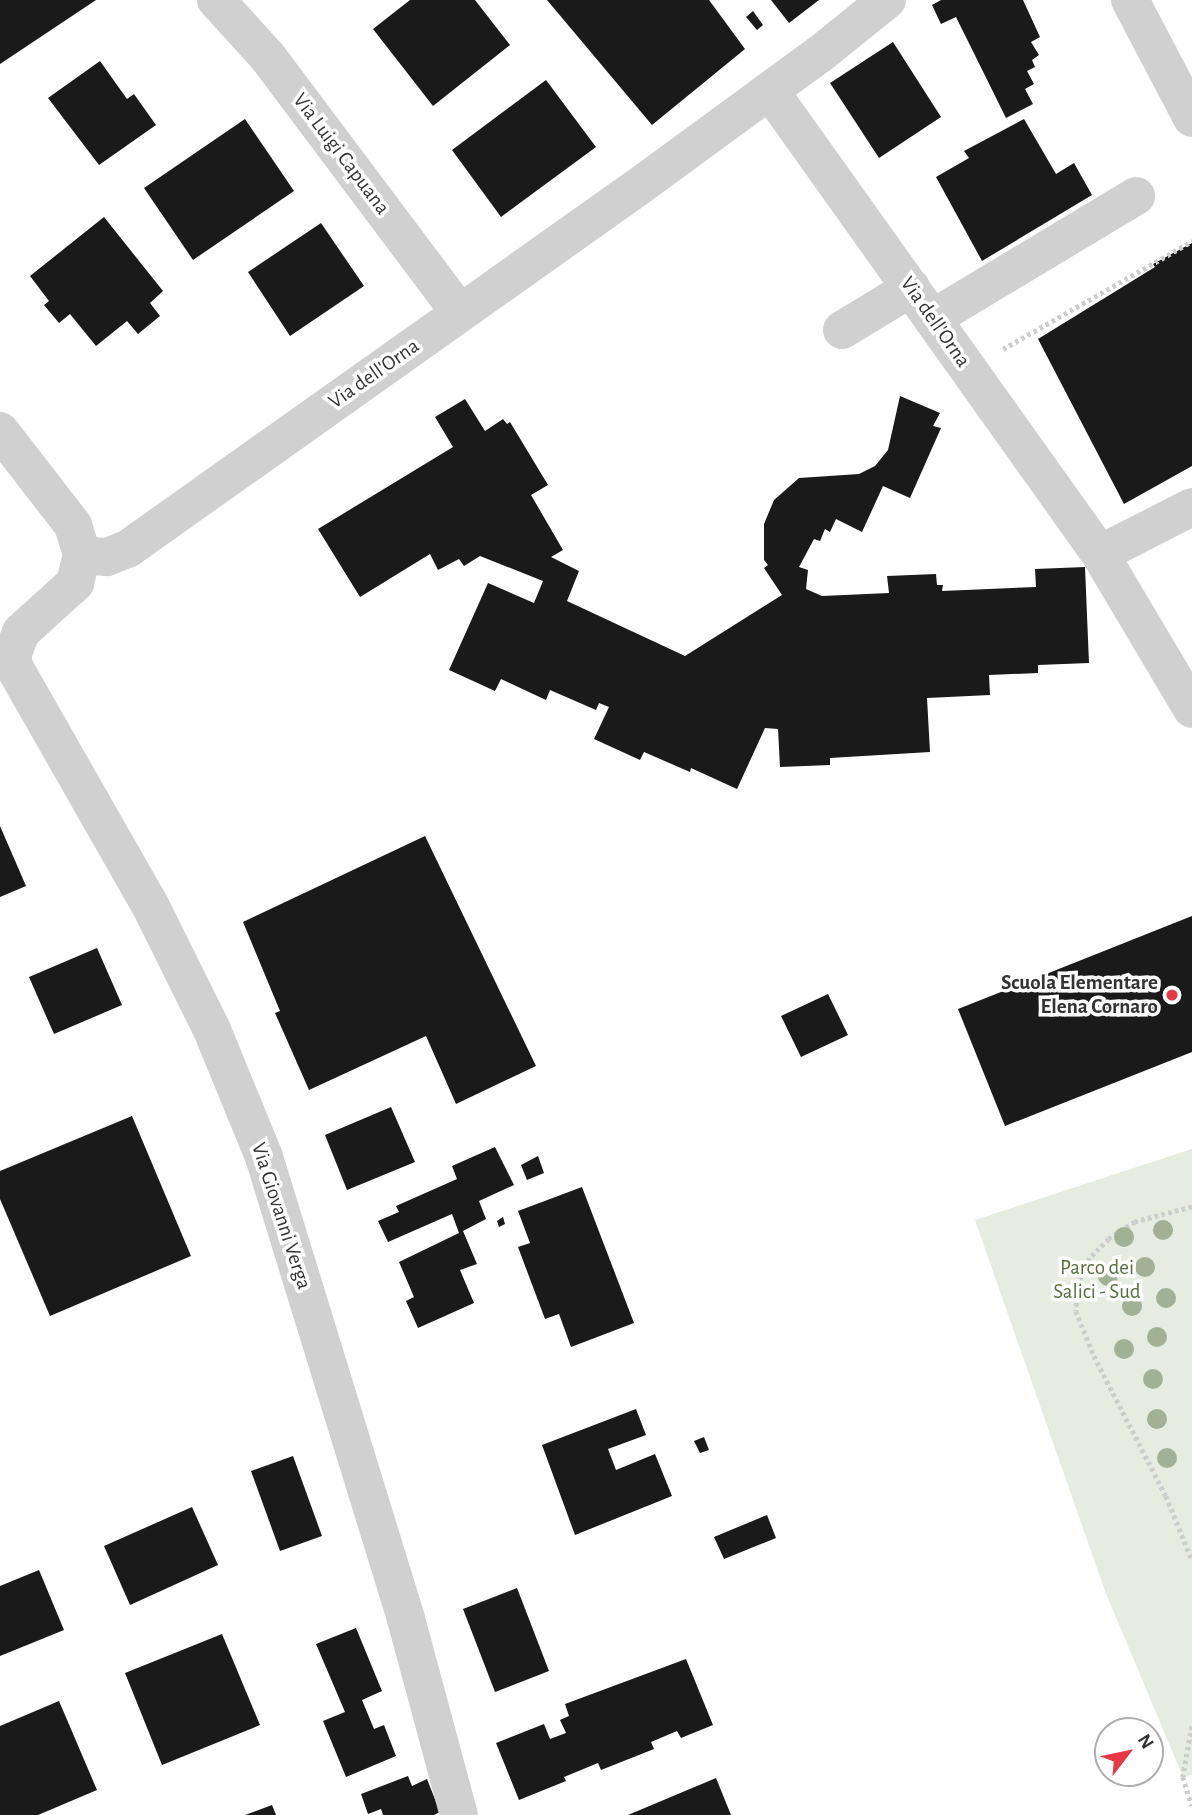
<!DOCTYPE html>
<html>
<head>
<meta charset="utf-8">
<style>
  body { margin:0 }
  #map { position:relative; width:1192px; height:1815px; overflow:hidden; background:#fff; font-family:"Alegreya Sans",sans-serif }
  div>[style] { position:absolute }
  .green>* { inset:0; background:#e6ecdf }
  .building>* { inset:0; background:#1a1a1a }
  .path>* { height:4.5px; margin-top:-2.25px; transform-origin:0; background:repeating-linear-gradient(90deg,#cdcdcd 0 3.5px,transparent 0 7px) }
  .minor>* { height:38px; margin:-19px; padding:0 19px; transform-origin:19px; border-radius:19px; background:#d0d0d0 }
  .trees>* { width:20px; height:20px; margin:-10px; border-radius:50%; background:#a2b095 }
  .dots>* { width:19px; height:19px; translate:-50% -50%; box-sizing:border-box; border:4px solid #fff; border-radius:50% }
  span { translate:-50% -50%; white-space:nowrap; text-align:center; line-height:1.15; -webkit-text-stroke:7px #fff; paint-order:stroke }
  .street-label { font-size:21px; color:#333 }
  .poi-label { font-size:21px; color:#333; font-weight:700 }
  .right { translate:-100% -50%; text-align:right }
  .park-label { font-size:21px; color:#56703f }
  .north { position:absolute; left:1094px; top:1717px; width:70px; height:70px; box-sizing:border-box; background:#fff; border:2px solid #adadad; border-radius:50%; rotate:58deg; font-size:19px; font-weight:700; line-height:28px; text-align:center; color:#333 }
  .north::after { content:''; display:block; margin:auto; width:24px; height:32px; background:#e63946; clip-path:polygon(50% 0,100% 100%,50% 72%,0 100%) }
</style>
</head>
<body>
<div id="map">
  <div class="green">
    <i style="clip-path:polygon(1192px 1149px,1192px 1775px,1183px 1777px,1105px 1591px,975px 1220px)"></i>
  </div>
  <div class="building">
    <i style="clip-path:polygon(0 0,96px 0,0 64px)"></i>
    <i style="clip-path:polygon(410px 0,475px 0,510px 45px,433px 106px,373px 29px)"></i>
    <i style="clip-path:polygon(547px 0,709px 0,745px 49px,652px 125px)"></i>
    <i style="clip-path:polygon(771px 0,819px 0,789px 23px)"></i>
    <i style="clip-path:polygon(941px 0,1023px 0,1040px 37px,1031px 42px,1039px 55px,1032px 60px,1035px 67px,1027px 71px,1034px 84px,1025px 89px,1033px 104px,1006px 118px,956px 17px,941px 24px,932px 5px)"></i>
    <i style="clip-path:polygon(753px 11px,763px 25px,757px 30px,746px 17px)"></i>
    <i style="clip-path:polygon(893px 42px,941px 117px,879px 158px,830px 83px)"></i>
    <i style="clip-path:polygon(100px 61px,127px 99px,134px 94px,156px 125px,99px 165px,48px 98px)"></i>
    <i style="clip-path:polygon(546px 80px,596px 147px,501px 217px,452px 150px)"></i>
    <i style="clip-path:polygon(245px 119px,294px 191px,193px 260px,144px 188px)"></i>
    <i style="clip-path:polygon(1024px 119px,1056px 174px,1074px 163px,1092px 195px,982px 261px,936px 177px,969px 158px,964px 151px)"></i>
    <i style="clip-path:polygon(104px 217px,163px 291px,150px 303px,160px 316px,138px 334px,127px 321px,96px 346px,70px 314px,59px 323px,44px 305px,49px 301px,30px 276px)"></i>
    <i style="clip-path:polygon(321px 223px,364px 286px,290px 336px,248px 272px)"></i>
    <i style="clip-path:polygon(1192px 243px,1192px 466px,1124px 504px,1038px 339px,1155px 267px,1153px 264px)"></i>
    <i style="clip-path:polygon(900px 396px,940px 413px,933px 426px,941px 428px,910px 498px,883px 486px,862px 532px,836px 519px,830px 532px,825px 529px,820px 541px,814px 539px,799px 567px,808px 570px,806px 589px,822px 596px,889px 593px,887px 576px,936px 574px,937px 585px,943px 585px,942px 591px,1036px 587px,1035px 569px,1085px 567px,1089px 663px,1038px 665px,1038px 673px,989px 675px,990px 695px,927px 698px,930px 752px,830px 758px,830px 765px,780px 767px,778px 729px,765px 728px,737px 789px,691px 768px,690px 772px,644px 752px,640px 760px,594px 739px,609px 707px,599px 703px,596px 710px,550px 690px,546px 700px,501px 679px,495px 691px,449px 670px,488px 583px,534px 603px,543px 581px,480px 556px,464px 566px,459px 559px,438px 570px,430px 554px,360px 597px,318px 529px,453px 447px,435px 417px,465px 399px,485px 431px,503px 419px,507px 424px,510px 422px,548px 485px,531px 495px,563px 550px,551px 557px,579px 571px,567px 601px,685px 656px,782px 595px,764px 568px,768px 565px,764px 560px,764px 524px,774px 500px,799px 478px,859px 474px,875px 466px,888px 450px)"></i>
    <i style="clip-path:polygon(0 826px,26px 886px,0 897px)"></i>
    <i style="clip-path:polygon(425px 836px,536px 1066px,456px 1104px,426px 1036px,309px 1090px,275px 1013px,280px 1011px,243px 922px)"></i>
    <i style="clip-path:polygon(1192px 916px,1192px 1052px,1005px 1126px,958px 1009px)"></i>
    <i style="clip-path:polygon(97px 948px,122px 1005px,54px 1034px,29px 977px)"></i>
    <i style="clip-path:polygon(828px 994px,848px 1035px,801px 1057px,781px 1016px)"></i>
    <i style="clip-path:polygon(391px 1107px,415px 1162px,347px 1190px,325px 1135px)"></i>
    <i style="clip-path:polygon(132px 1116px,191px 1256px,50px 1316px,0 1199px,0 1171px)"></i>
    <i style="clip-path:polygon(495px 1147px,514px 1185px,479px 1201px,486px 1219px,463px 1231px,477px 1264px,460px 1270px,474px 1303px,418px 1328px,406px 1301px,414px 1297px,399px 1262px,459px 1233px,452px 1214px,388px 1242px,378px 1221px,399px 1212px,396px 1206px,457px 1179px,452px 1166px)"></i>
    <i style="clip-path:polygon(538px 1156px,544px 1173px,527px 1180px,521px 1165px)"></i>
    <i style="clip-path:polygon(582px 1187px,634px 1323px,571px 1347px,559px 1314px,545px 1319px,518px 1247px,530px 1243px,518px 1211px)"></i>
    <i style="clip-path:polygon(503px 1217px,505px 1224px,499px 1227px,497px 1221px)"></i>
    <i style="clip-path:polygon(636px 1409px,646px 1435px,608px 1449px,616px 1470px,655px 1454px,672px 1496px,575px 1535px,542px 1445px)"></i>
    <i style="clip-path:polygon(704px 1437px,709px 1450px,700px 1453px,694px 1441px)"></i>
    <i style="clip-path:polygon(293px 1456px,322px 1536px,280px 1551px,251px 1471px)"></i>
    <i style="clip-path:polygon(192px 1507px,218px 1565px,130px 1605px,104px 1546px)"></i>
    <i style="clip-path:polygon(767px 1515px,776px 1538px,724px 1559px,714px 1537px)"></i>
    <i style="clip-path:polygon(39px 1570px,64px 1630px,0 1656px,0 1586px)"></i>
    <i style="clip-path:polygon(517px 1588px,549px 1671px,495px 1692px,463px 1609px)"></i>
    <i style="clip-path:polygon(356px 1628px,382px 1691px,362px 1700px,374px 1729px,384px 1725px,396px 1756px,346px 1777px,323px 1721px,345px 1712px,316px 1644px)"></i>
    <i style="clip-path:polygon(222px 1634px,260px 1725px,162px 1765px,125px 1673px)"></i>
    <i style="clip-path:polygon(686px 1659px,713px 1725px,681px 1738px,677px 1731px,651px 1742px,654px 1749px,601px 1770px,598px 1763px,564px 1777px,566px 1781px,519px 1800px,496px 1743px,544px 1724px,550px 1739px,566px 1733px,560px 1720px,569px 1716px,565px 1704px)"></i>
    <i style="clip-path:polygon(59px 1701px,97px 1790px,38px 1815px,0 1815px,0 1726px)"></i>
    <i style="clip-path:polygon(408px 1776px,412px 1786px,427px 1779px,440px 1812px,434px 1815px,383px 1815px,381px 1809px,368px 1814px,361px 1794px)"></i>
    <i style="clip-path:polygon(716px 1778px,731px 1815px,628px 1815px)"></i>
    <i style="clip-path:polygon(272px 1805px,276px 1815px,245px 1815px)"></i>
  </div>
  <div class="path">
    <i style="left:1003px;top:349px;width:218px;rotate:-29.7deg"></i>
    <i style="left:1192px;top:1207px;width:59px;rotate:165.3deg"></i>
    <i style="left:1135px;top:1222px;width:31px;rotate:147deg"></i>
    <i style="left:1109px;top:1239px;width:27px;rotate:135deg"></i>
    <i style="left:1090px;top:1258px;width:26px;rotate:115deg"></i>
    <i style="left:1079px;top:1282px;width:29px;rotate:96deg"></i>
    <i style="left:1076px;top:1311px;width:48px;rotate:68.2deg"></i>
    <i style="left:1094px;top:1356px;width:157px;rotate:62.8deg"></i>
    <i style="left:1166px;top:1496px;width:69px;rotate:67.9deg"></i>
    <i style="left:1192px;top:1726px;width:52px;rotate:100deg"></i>
    <i style="left:1183px;top:1777px;width:30px;rotate:73deg"></i>
  </div>
  <div class="minor">
    <i style="left:216px;top:0;width:76px;rotate:47.7deg"></i>
    <i style="left:267px;top:56px;width:321px;rotate:53.1deg"></i>
    <i style="left:1130px;top:0;width:133px;rotate:62.3deg"></i>
    <i style="left:770px;top:91px;width:569px;rotate:54.52deg"></i>
    <i style="left:1100px;top:554px;width:180px;rotate:59.3deg"></i>
    <i style="left:933px;top:318px;width:237px;rotate:-31deg"></i>
    <i style="left:842px;top:330px;width:81px;rotate:-31.3deg"></i>
    <i style="left:0;top:431px;width:119px;rotate:52.2deg"></i>
    <i style="left:73px;top:525px;width:31px;rotate:73deg"></i>
    <i style="left:1100px;top:554px;width:103px;rotate:-27.1deg"></i>
    <i style="left:82px;top:555px;width:25px;rotate:5deg"></i>
    <i style="left:107px;top:557px;width:24px;rotate:-22deg"></i>
    <i style="left:129px;top:548px;width:624px;rotate:-35.35deg"></i>
    <i style="left:638px;top:187px;width:225px;rotate:-36.2deg"></i>
    <i style="left:820px;top:54px;width:86px;rotate:-38.9deg"></i>
    <i style="left:13px;top:653px;width:12px;rotate:90deg"></i>
    <i style="left:13px;top:665px;width:274px;rotate:60.3deg"></i>
    <i style="left:149px;top:903px;width:142px;rotate:63.6deg"></i>
    <i style="left:212px;top:1030px;width:137px;rotate:67.7deg"></i>
    <i style="left:264px;top:1157px;width:483px;rotate:72.9deg"></i>
    <i style="left:406px;top:1619px;width:203px;rotate:74.9deg"></i>
    <i style="left:0;top:656px;width:13px;rotate:-13deg"></i>
    <i style="left:13px;top:653px;width:22px;rotate:-69deg"></i>
    <i style="left:21px;top:632px;width:73px;rotate:-42.2deg"></i>
    <i style="left:75px;top:583px;width:29px;rotate:-76deg"></i>
  </div>
  <div class="trees">
    <i style="left:1163px;top:1230px"></i>
    <i style="left:1124px;top:1237px"></i>
    <i style="left:1145px;top:1267px"></i>
    <i style="left:1108px;top:1276px"></i>
    <i style="left:1166px;top:1298px"></i>
    <i style="left:1132px;top:1306px"></i>
    <i style="left:1157px;top:1337px"></i>
    <i style="left:1124px;top:1349px"></i>
    <i style="left:1153px;top:1379px"></i>
    <i style="left:1157px;top:1419px"></i>
    <i style="left:1167px;top:1458px"></i>
  </div>
  <div class="dots">
    <i style="left:1172px;top:995px;background:#e63946"></i>
  </div>
  <div class="street-label">
    <span style="left:341px;top:154px;rotate:53deg">Via Luigi Capuana</span>
    <span style="left:935px;top:322px;rotate:55deg">Via dell'Orna</span>
    <span style="left:374px;top:374px;rotate:-35deg">Via dell'Orna</span>
    <span style="left:281px;top:1216px;rotate:72deg">Via Giovanni Verga</span>
  </div>
  <div class="poi-label">
    <span class="right" style="left:1158px;top:995px">Scuola Elementare<br>Elena Cornaro</span>
  </div>
  <div class="park-label">
    <span style="left:1097px;top:1280px">Parco dei<br>Salici - Sud</span>
  </div>
  <div class="north">N</div>
</div>
</body>
</html>
